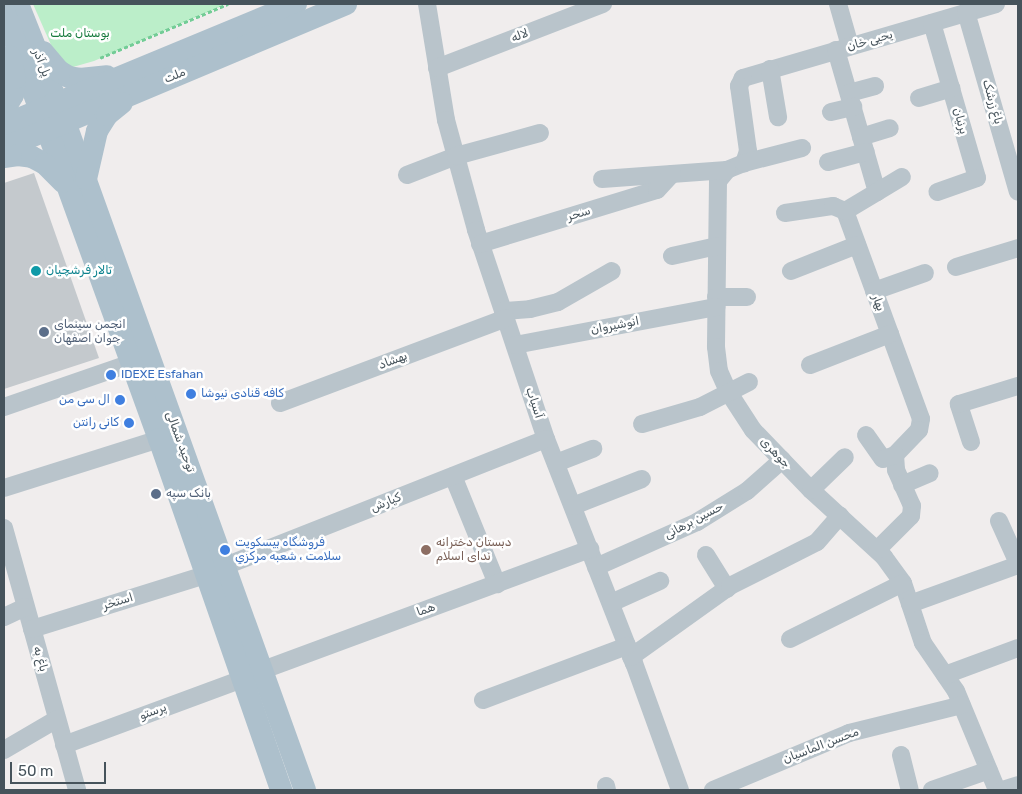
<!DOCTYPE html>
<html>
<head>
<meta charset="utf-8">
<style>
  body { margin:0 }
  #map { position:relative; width:1022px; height:794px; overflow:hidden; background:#f0eded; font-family:Rubik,"Noto Sans Arabic",sans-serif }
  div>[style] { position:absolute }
  .green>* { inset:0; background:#bbeec9 }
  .building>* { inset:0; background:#c4c9cd }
  .path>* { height:2.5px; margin-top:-1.25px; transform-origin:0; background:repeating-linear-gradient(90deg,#73cc96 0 4px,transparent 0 6.5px) }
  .minor>* { height:18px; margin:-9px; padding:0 9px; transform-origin:9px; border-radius:9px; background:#b9c4cb }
  .major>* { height:22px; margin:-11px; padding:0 11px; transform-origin:11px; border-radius:11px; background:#adc0cc }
  .dots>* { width:14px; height:14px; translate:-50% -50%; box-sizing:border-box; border:2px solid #fff; border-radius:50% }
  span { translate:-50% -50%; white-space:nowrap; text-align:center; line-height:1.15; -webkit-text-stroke:5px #fff; paint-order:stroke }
  .park-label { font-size:12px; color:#177b3e }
  .street-label { font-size:12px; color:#46535b }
  .culture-label { font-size:12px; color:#0d838f }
  .left { translate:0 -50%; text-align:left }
  .service-label { font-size:12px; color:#4e5e75 }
  .shop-label { font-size:12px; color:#366cbe }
  .right { translate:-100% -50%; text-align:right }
  .education-label { font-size:12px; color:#785e54 }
  .frame { position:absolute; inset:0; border:5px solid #46535b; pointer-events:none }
  .scale { position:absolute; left:10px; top:762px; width:96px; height:22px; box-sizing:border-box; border:2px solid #46535b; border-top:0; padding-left:6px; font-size:15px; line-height:18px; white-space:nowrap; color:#46535b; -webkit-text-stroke:4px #fff; paint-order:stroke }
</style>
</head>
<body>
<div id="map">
  <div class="green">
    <i style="clip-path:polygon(33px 4px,227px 4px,94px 61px,73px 67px,59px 63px)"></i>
  </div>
  <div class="building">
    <i style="clip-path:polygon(34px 173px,99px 358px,4px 389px,4px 183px)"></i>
  </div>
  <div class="path">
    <i style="left:100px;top:58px;width:139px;rotate:-22.9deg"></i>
  </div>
  <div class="minor">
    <i style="left:427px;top:4px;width:118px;rotate:80.7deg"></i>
    <i style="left:446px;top:120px;width:114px;rotate:74.7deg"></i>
    <i style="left:476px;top:230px;width:220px;rotate:71.5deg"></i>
    <i style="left:546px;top:439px;width:241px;rotate:68.6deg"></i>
    <i style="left:634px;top:663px;width:135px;rotate:70.1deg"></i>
    <i style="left:838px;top:4px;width:44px;rotate:74.1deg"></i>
    <i style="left:996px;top:4px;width:264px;rotate:163.7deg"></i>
    <i style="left:743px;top:78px;width:9px;rotate:117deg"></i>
    <i style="left:739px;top:86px;width:66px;rotate:82.1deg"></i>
    <i style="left:748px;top:151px;width:13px;rotate:108deg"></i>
    <i style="left:744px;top:163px;width:18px;rotate:158deg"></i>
    <i style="left:727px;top:170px;width:14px;rotate:129deg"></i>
    <i style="left:718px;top:181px;width:166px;rotate:90.7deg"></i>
    <i style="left:716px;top:347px;width:24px;rotate:83deg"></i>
    <i style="left:719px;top:371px;width:24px;rotate:66deg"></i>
    <i style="left:729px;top:393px;width:44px;rotate:57deg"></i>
    <i style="left:753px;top:430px;width:83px;rotate:46deg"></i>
    <i style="left:811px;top:490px;width:99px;rotate:42.5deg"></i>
    <i style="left:884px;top:557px;width:32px;rotate:54deg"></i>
    <i style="left:903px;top:583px;width:63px;rotate:71.6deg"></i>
    <i style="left:923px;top:643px;width:58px;rotate:55.5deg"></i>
    <i style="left:956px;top:691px;width:107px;rotate:67.5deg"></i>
    <i style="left:966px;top:12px;width:187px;rotate:73.9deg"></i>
    <i style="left:932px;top:23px;width:161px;rotate:73.8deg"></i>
    <i style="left:977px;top:178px;width:42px;rotate:160.7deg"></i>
    <i style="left:836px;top:50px;width:148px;rotate:73.9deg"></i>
    <i style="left:877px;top:192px;width:37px;rotate:149deg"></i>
    <i style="left:845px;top:211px;width:221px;rotate:69.9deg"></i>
    <i style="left:921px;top:419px;width:11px;rotate:100deg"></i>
    <i style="left:919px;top:430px;width:35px;rotate:134deg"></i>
    <i style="left:895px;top:455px;width:15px;rotate:86deg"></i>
    <i style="left:896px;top:470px;width:39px;rotate:66deg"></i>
    <i style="left:912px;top:506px;width:10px;rotate:96deg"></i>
    <i style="left:911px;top:516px;width:48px;rotate:135deg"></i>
    <i style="left:437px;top:68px;width:178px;rotate:-21.1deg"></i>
    <i style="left:770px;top:69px;width:49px;rotate:80.5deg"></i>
    <i style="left:849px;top:93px;width:27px;rotate:-15deg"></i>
    <i style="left:919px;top:98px;width:34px;rotate:-17deg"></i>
    <i style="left:831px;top:112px;width:23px;rotate:-13deg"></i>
    <i style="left:861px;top:137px;width:30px;rotate:-17deg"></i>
    <i style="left:828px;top:162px;width:39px;rotate:-15deg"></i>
    <i style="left:744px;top:163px;width:60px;rotate:-14.5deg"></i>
    <i style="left:407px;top:175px;width:53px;rotate:-21.2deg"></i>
    <i style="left:456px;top:156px;width:87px;rotate:-15.3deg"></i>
    <i style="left:602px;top:179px;width:125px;rotate:-4.1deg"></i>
    <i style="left:877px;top:192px;width:29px;rotate:-31deg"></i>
    <i style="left:785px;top:213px;width:49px;rotate:-8.3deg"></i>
    <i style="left:833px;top:206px;width:13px;rotate:23deg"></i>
    <i style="left:480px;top:244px;width:185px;rotate:-17deg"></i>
    <i style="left:657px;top:190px;width:22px;rotate:-47deg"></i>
    <i style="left:672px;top:256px;width:46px;rotate:-12.5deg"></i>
    <i style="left:956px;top:267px;width:65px;rotate:-17deg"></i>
    <i style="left:791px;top:271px;width:71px;rotate:-21.5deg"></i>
    <i style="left:874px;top:291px;width:54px;rotate:-19.4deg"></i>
    <i style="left:716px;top:297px;width:31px"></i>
    <i style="left:503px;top:311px;width:27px;rotate:-4deg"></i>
    <i style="left:530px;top:309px;width:29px;rotate:-14deg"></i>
    <i style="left:558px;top:302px;width:62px;rotate:-29.9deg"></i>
    <i style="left:515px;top:345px;width:205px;rotate:-10.7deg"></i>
    <i style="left:810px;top:365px;width:86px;rotate:-21.2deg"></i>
    <i style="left:280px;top:403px;width:241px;rotate:-20.6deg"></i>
    <i style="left:4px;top:407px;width:134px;rotate:-19.1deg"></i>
    <i style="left:642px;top:424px;width:60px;rotate:-16.3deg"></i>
    <i style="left:700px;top:407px;width:55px;rotate:-27deg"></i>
    <i style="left:866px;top:435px;width:29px;rotate:55deg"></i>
    <i style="left:883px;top:459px;width:13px;rotate:-18deg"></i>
    <i style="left:971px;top:442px;width:40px;rotate:-108deg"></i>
    <i style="left:959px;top:404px;width:62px;rotate:-17deg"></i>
    <i style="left:556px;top:463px;width:40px;rotate:-21deg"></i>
    <i style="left:453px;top:476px;width:117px;rotate:67.8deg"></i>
    <i style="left:902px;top:485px;width:30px;rotate:-23deg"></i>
    <i style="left:4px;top:488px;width:163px;rotate:-17.5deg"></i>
    <i style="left:811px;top:490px;width:47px;rotate:-44.1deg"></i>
    <i style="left:573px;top:506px;width:74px;rotate:-21.4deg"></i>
    <i style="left:999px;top:521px;width:46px;rotate:65.7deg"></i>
    <i style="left:4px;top:528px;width:272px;rotate:74.4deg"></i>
    <i style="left:706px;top:555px;width:40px;rotate:58deg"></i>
    <i style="left:225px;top:566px;width:345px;rotate:-21.6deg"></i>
    <i style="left:596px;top:567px;width:111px;rotate:-24deg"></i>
    <i style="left:697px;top:522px;width:59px;rotate:-31.8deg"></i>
    <i style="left:747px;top:491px;width:47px;rotate:-41.5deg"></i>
    <i style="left:611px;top:603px;width:54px;rotate:-24.2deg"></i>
    <i style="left:910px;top:604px;width:115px;rotate:-19.9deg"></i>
    <i style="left:4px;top:617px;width:23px;rotate:-25deg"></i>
    <i style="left:32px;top:629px;width:181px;rotate:-17.3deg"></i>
    <i style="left:790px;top:639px;width:126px;rotate:-26.4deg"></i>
    <i style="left:631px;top:657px;width:122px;rotate:-35.6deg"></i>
    <i style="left:730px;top:586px;width:97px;rotate:-26.8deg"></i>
    <i style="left:817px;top:542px;width:35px;rotate:-49deg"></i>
    <i style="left:263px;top:670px;width:349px;rotate:-20.3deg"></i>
    <i style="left:945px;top:675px;width:78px;rotate:-20.3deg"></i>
    <i style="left:483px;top:700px;width:154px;rotate:-20.6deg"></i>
    <i style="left:64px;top:745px;width:190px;rotate:-20.3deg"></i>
    <i style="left:4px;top:750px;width:61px;rotate:-30.3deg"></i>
    <i style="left:901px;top:755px;width:36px;rotate:76deg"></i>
    <i style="left:606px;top:786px;width:4px;rotate:76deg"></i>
    <i style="left:713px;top:790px;width:147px;rotate:-22.7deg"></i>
    <i style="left:849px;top:733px;width:116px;rotate:-13.9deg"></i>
    <i style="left:932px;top:790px;width:60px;rotate:-19.3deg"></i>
    <i style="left:1002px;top:790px;width:17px;rotate:-17deg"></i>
  </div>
  <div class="major">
    <i style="left:18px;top:4px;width:127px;rotate:68.3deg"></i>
    <i style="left:65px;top:122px;width:710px;rotate:70.24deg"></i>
    <i style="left:4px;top:11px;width:455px;rotate:70.1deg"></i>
    <i style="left:159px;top:439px;width:372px;rotate:70.8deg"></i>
    <i style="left:43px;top:52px;width:25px;rotate:50deg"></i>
    <i style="left:59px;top:71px;width:12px;rotate:31deg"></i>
    <i style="left:69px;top:77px;width:11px;rotate:10deg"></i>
    <i style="left:80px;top:79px;width:27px;rotate:-6deg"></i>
    <i style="left:4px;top:110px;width:17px;rotate:-59deg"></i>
    <i style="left:13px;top:95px;width:17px;rotate:-83deg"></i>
    <i style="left:15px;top:78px;width:22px;rotate:-103deg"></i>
    <i style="left:4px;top:125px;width:316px;rotate:-22.5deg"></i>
    <i style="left:4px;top:148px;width:371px;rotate:-22.8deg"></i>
    <i style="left:4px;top:157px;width:14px;rotate:-8deg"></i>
    <i style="left:18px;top:155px;width:14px;rotate:8deg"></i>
    <i style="left:32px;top:157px;width:15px;rotate:28deg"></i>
    <i style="left:45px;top:164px;width:25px;rotate:45deg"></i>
    <i style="left:86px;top:179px;width:49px;rotate:-77.1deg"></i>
    <i style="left:97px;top:131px;width:19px;rotate:-58deg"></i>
    <i style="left:107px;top:115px;width:19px;rotate:-39deg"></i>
  </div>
  <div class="dots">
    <i style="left:36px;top:271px;background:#0f9aa8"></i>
    <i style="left:44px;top:332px;background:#5c6f8a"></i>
    <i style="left:111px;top:375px;background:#3f7fe0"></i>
    <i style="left:191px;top:394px;background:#3f7fe0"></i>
    <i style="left:120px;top:400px;background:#3f7fe0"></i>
    <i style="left:129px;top:423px;background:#3f7fe0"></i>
    <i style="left:156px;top:494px;background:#5c6f8a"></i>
    <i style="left:225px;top:550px;background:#3f7fe0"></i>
    <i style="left:426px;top:550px;background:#8d6e63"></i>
  </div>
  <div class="park-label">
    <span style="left:80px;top:34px">بوستان ملت</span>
  </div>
  <div class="street-label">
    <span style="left:520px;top:36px;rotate:-21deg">لاله</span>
    <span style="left:870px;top:41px;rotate:-16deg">یحیی خان</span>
    <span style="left:41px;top:63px;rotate:68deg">پل آذر</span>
    <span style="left:175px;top:76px;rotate:-22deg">ملت</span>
    <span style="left:992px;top:102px;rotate:74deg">باغ زرشک</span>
    <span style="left:960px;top:121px;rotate:74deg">پرنیان</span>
    <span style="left:579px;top:214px;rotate:-17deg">سحر</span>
    <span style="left:878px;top:303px;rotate:70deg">بهار</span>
    <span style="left:615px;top:326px;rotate:-11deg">انوشیروان</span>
    <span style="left:393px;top:361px;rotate:-21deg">بهشاد</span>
    <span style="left:534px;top:403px;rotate:72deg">آسیاب</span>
    <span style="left:180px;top:442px;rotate:70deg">توحید شمالی</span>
    <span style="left:775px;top:453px;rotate:46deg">جوهری</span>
    <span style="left:386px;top:503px;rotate:-22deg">کیارش</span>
    <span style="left:694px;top:521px;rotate:-28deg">حسین برهانی</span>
    <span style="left:118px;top:602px;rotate:-17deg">استخر</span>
    <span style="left:426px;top:610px;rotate:-20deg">هما</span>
    <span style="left:40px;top:659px;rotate:74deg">باغ به</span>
    <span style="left:153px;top:712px;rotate:-20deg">پرستو</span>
    <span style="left:821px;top:746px;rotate:-21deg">محسن الماسیان</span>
  </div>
  <div class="culture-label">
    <span class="left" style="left:46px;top:271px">تالار فرشچیان</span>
  </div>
  <div class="service-label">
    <span class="left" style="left:54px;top:332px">انجمن سینمای<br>جوان اصفهان</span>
    <span class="left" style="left:166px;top:494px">بانک سپه</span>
  </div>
  <div class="shop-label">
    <span class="left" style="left:121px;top:375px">IDEXE Esfahan</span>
    <span class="left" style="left:201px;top:394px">کافه قنادی نیوشا</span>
    <span class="right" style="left:110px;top:400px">ال سی من</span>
    <span class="right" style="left:119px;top:423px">کانی رانتن</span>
    <span class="left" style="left:235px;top:550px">فروشگاه بيسكويت<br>سلامت ، شعبه مركزي</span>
  </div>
  <div class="education-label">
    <span class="left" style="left:436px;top:550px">دبستان دخترانه<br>ندای اسلام</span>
  </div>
  <div class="frame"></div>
  <div class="scale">50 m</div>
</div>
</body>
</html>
